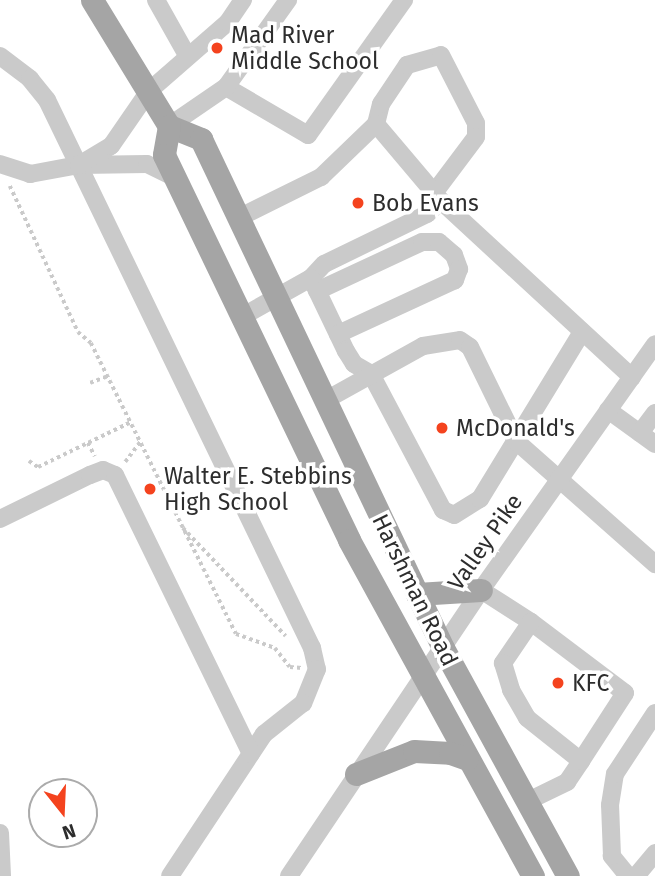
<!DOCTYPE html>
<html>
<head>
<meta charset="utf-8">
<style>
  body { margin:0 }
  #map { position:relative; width:655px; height:876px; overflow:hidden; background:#fff; font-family:"Fira Sans",sans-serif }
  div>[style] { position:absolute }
  .path>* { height:3.5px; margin-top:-1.75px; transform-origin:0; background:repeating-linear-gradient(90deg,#cacaca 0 3.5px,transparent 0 7px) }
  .minor>* { height:18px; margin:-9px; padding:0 9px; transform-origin:9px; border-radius:9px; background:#cacaca }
  .major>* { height:23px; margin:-11.5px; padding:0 11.5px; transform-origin:11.5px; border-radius:11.5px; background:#a5a5a5 }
  .dots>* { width:19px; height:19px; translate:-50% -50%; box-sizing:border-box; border:4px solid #fff; border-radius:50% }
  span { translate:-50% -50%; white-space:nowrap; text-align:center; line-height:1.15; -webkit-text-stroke:7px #fff; paint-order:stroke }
  .poi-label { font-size:23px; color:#2d2d2d }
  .left { translate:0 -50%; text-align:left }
  .street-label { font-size:23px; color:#2d2d2d }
  .north { position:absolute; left:28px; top:778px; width:70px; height:70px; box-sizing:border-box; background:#fff; border:2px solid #ababab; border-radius:50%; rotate:162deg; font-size:19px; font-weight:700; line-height:28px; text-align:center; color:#2d2d2d }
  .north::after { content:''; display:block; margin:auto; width:24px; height:32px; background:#f4431e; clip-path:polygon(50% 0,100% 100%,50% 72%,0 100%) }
</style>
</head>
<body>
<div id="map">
  <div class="path">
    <i style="left:10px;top:186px;width:161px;rotate:65deg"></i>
    <i style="left:78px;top:332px;width:17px;rotate:40deg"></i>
    <i style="left:91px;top:343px;width:325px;rotate:63.5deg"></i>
    <i style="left:236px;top:634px;width:41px;rotate:19.7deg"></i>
    <i style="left:275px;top:648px;width:24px;rotate:52deg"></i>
    <i style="left:290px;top:667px;width:12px;rotate:5deg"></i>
    <i style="left:90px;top:383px;width:19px;rotate:-21deg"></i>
    <i style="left:88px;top:443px;width:15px;rotate:62deg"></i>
    <i style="left:29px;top:461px;width:11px;rotate:34deg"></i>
    <i style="left:38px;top:467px;width:103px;rotate:-25.8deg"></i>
    <i style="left:125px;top:462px;width:25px;rotate:-53deg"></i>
    <i style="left:183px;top:528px;width:149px;rotate:46.4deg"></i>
  </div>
  <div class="minor">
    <i style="left:156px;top:0;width:65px;rotate:60.7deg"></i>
    <i style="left:0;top:56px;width:38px;rotate:37deg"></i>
    <i style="left:30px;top:79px;width:27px;rotate:51deg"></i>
    <i style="left:47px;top:100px;width:609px;rotate:64.19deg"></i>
    <i style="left:312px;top:648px;width:22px;rotate:77deg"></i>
    <i style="left:317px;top:669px;width:37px;rotate:112deg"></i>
    <i style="left:303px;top:703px;width:50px;rotate:141.5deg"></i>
    <i style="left:264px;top:734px;width:170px;rotate:123.5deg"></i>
    <i style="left:226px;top:87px;width:95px;rotate:30.3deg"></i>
    <i style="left:308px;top:135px;width:166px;rotate:-54.6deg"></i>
    <i style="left:376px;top:124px;width:21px;rotate:-76deg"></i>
    <i style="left:381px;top:104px;width:47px;rotate:-56.3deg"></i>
    <i style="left:407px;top:65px;width:35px;rotate:-16deg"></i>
    <i style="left:441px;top:55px;width:76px;rotate:62.8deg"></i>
    <i style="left:476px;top:123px;width:14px;rotate:90deg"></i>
    <i style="left:476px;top:137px;width:70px;rotate:126.9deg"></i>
    <i style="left:169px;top:126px;width:69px;rotate:-34.4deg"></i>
    <i style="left:226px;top:87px;width:107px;rotate:-54.5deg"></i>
    <i style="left:0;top:164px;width:32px;rotate:18deg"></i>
    <i style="left:30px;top:174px;width:50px;rotate:-10.4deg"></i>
    <i style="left:79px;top:165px;width:68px;rotate:-0.8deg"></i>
    <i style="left:147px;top:164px;width:30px;rotate:26deg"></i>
    <i style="left:79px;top:165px;width:37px;rotate:-31deg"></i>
    <i style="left:111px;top:146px;width:67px;rotate:-55.4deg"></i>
    <i style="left:149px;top:91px;width:105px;rotate:-41.1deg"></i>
    <i style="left:228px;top:22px;width:27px;rotate:-56deg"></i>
    <i style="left:441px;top:201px;width:19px;rotate:137deg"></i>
    <i style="left:427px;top:214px;width:114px;rotate:154.1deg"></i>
    <i style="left:324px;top:264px;width:19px;rotate:133deg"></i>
    <i style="left:311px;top:278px;width:81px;rotate:64.4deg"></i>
    <i style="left:346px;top:351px;width:15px;rotate:58deg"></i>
    <i style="left:354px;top:364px;width:20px;rotate:30deg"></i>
    <i style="left:371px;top:374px;width:154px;rotate:62.1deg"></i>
    <i style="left:443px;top:510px;width:12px;rotate:24deg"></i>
    <i style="left:454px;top:515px;width:31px;rotate:-32deg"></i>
    <i style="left:480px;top:499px;width:196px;rotate:-58.6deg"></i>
    <i style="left:238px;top:218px;width:93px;rotate:-26.3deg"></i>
    <i style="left:321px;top:177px;width:76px;rotate:-43.9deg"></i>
    <i style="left:376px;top:124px;width:101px;rotate:49.8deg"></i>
    <i style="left:441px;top:201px;width:260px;rotate:42.7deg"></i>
    <i style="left:317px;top:291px;width:116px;rotate:-25deg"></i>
    <i style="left:422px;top:242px;width:17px"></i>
    <i style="left:439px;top:242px;width:20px;rotate:41deg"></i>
    <i style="left:454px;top:255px;width:15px;rotate:70deg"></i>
    <i style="left:459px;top:269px;width:12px;rotate:110deg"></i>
    <i style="left:455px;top:280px;width:129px;rotate:155.2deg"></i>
    <i style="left:243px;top:316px;width:78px;rotate:-29.2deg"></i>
    <i style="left:324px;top:401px;width:113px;rotate:-29.1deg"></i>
    <i style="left:423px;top:346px;width:37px;rotate:-9deg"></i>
    <i style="left:460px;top:340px;width:12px;rotate:35deg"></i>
    <i style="left:470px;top:347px;width:105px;rotate:63.9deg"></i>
    <i style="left:516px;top:441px;width:186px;rotate:41.5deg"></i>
    <i style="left:608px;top:410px;width:58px;rotate:35.9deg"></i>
    <i style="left:640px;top:433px;width:25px;rotate:-53deg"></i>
    <i style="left:0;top:519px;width:100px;rotate:-26.1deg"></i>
    <i style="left:90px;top:475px;width:14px;rotate:-21deg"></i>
    <i style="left:103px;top:470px;width:13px;rotate:23deg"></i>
    <i style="left:115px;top:475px;width:310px;rotate:64deg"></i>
    <i style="left:481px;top:590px;width:59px;rotate:32.6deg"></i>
    <i style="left:526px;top:802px;width:46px;rotate:-26deg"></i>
    <i style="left:567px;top:782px;width:25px;rotate:-56deg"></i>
    <i style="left:581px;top:761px;width:81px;rotate:-57.1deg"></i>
    <i style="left:625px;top:693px;width:118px;rotate:-142.9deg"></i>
    <i style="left:531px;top:622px;width:50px;rotate:124.3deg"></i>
    <i style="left:503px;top:663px;width:28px;rotate:73deg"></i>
    <i style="left:511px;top:690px;width:32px;rotate:60deg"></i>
    <i style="left:527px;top:718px;width:69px;rotate:38.5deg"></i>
    <i style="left:0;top:833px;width:43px;rotate:87.3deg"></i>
    <i style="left:289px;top:876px;width:344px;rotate:-56.1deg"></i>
    <i style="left:481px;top:590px;width:301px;rotate:-54.7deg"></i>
    <i style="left:628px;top:876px;width:26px;rotate:-129deg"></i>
    <i style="left:612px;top:856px;width:51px;rotate:-92.2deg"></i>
    <i style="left:610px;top:805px;width:31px;rotate:-81deg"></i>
    <i style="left:615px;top:774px;width:73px;rotate:-56.7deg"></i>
    <i style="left:636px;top:876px;width:30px;rotate:-50deg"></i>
  </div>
  <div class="major">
    <i style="left:92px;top:0;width:148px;rotate:58.6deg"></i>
    <i style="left:169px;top:126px;width:35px;rotate:22deg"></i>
    <i style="left:201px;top:139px;width:564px;rotate:64.57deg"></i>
    <i style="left:443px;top:648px;width:260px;rotate:61.3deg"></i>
    <i style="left:169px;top:126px;width:29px;rotate:100deg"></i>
    <i style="left:164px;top:155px;width:427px;rotate:64.3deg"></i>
    <i style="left:349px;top:540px;width:383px;rotate:61.3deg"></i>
    <i style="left:417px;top:594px;width:64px;rotate:-3.6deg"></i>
    <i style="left:356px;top:774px;width:62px;rotate:-21.6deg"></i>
    <i style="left:414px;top:751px;width:36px;rotate:3deg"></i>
    <i style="left:450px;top:753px;width:18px;rotate:19deg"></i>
  </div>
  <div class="dots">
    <i style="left:217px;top:48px;background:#f4431e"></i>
    <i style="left:358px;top:203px;background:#f4431e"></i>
    <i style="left:442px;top:428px;background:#f4431e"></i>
    <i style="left:150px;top:489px;background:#f4431e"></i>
    <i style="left:558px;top:683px;background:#f4431e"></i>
  </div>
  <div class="poi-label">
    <span class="left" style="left:231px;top:48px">Mad River<br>Middle School</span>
    <span class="left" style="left:372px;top:203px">Bob Evans</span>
    <span class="left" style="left:456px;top:428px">McDonald's</span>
    <span class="left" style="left:164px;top:489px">Walter E. Stebbins<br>High School</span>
    <span class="left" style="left:572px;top:683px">KFC</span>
  </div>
  <div class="street-label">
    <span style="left:485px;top:542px;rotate:-55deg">Valley Pike</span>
    <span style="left:415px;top:590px;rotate:64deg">Harshman Road</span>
  </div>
  <div class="north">N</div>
</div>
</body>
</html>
